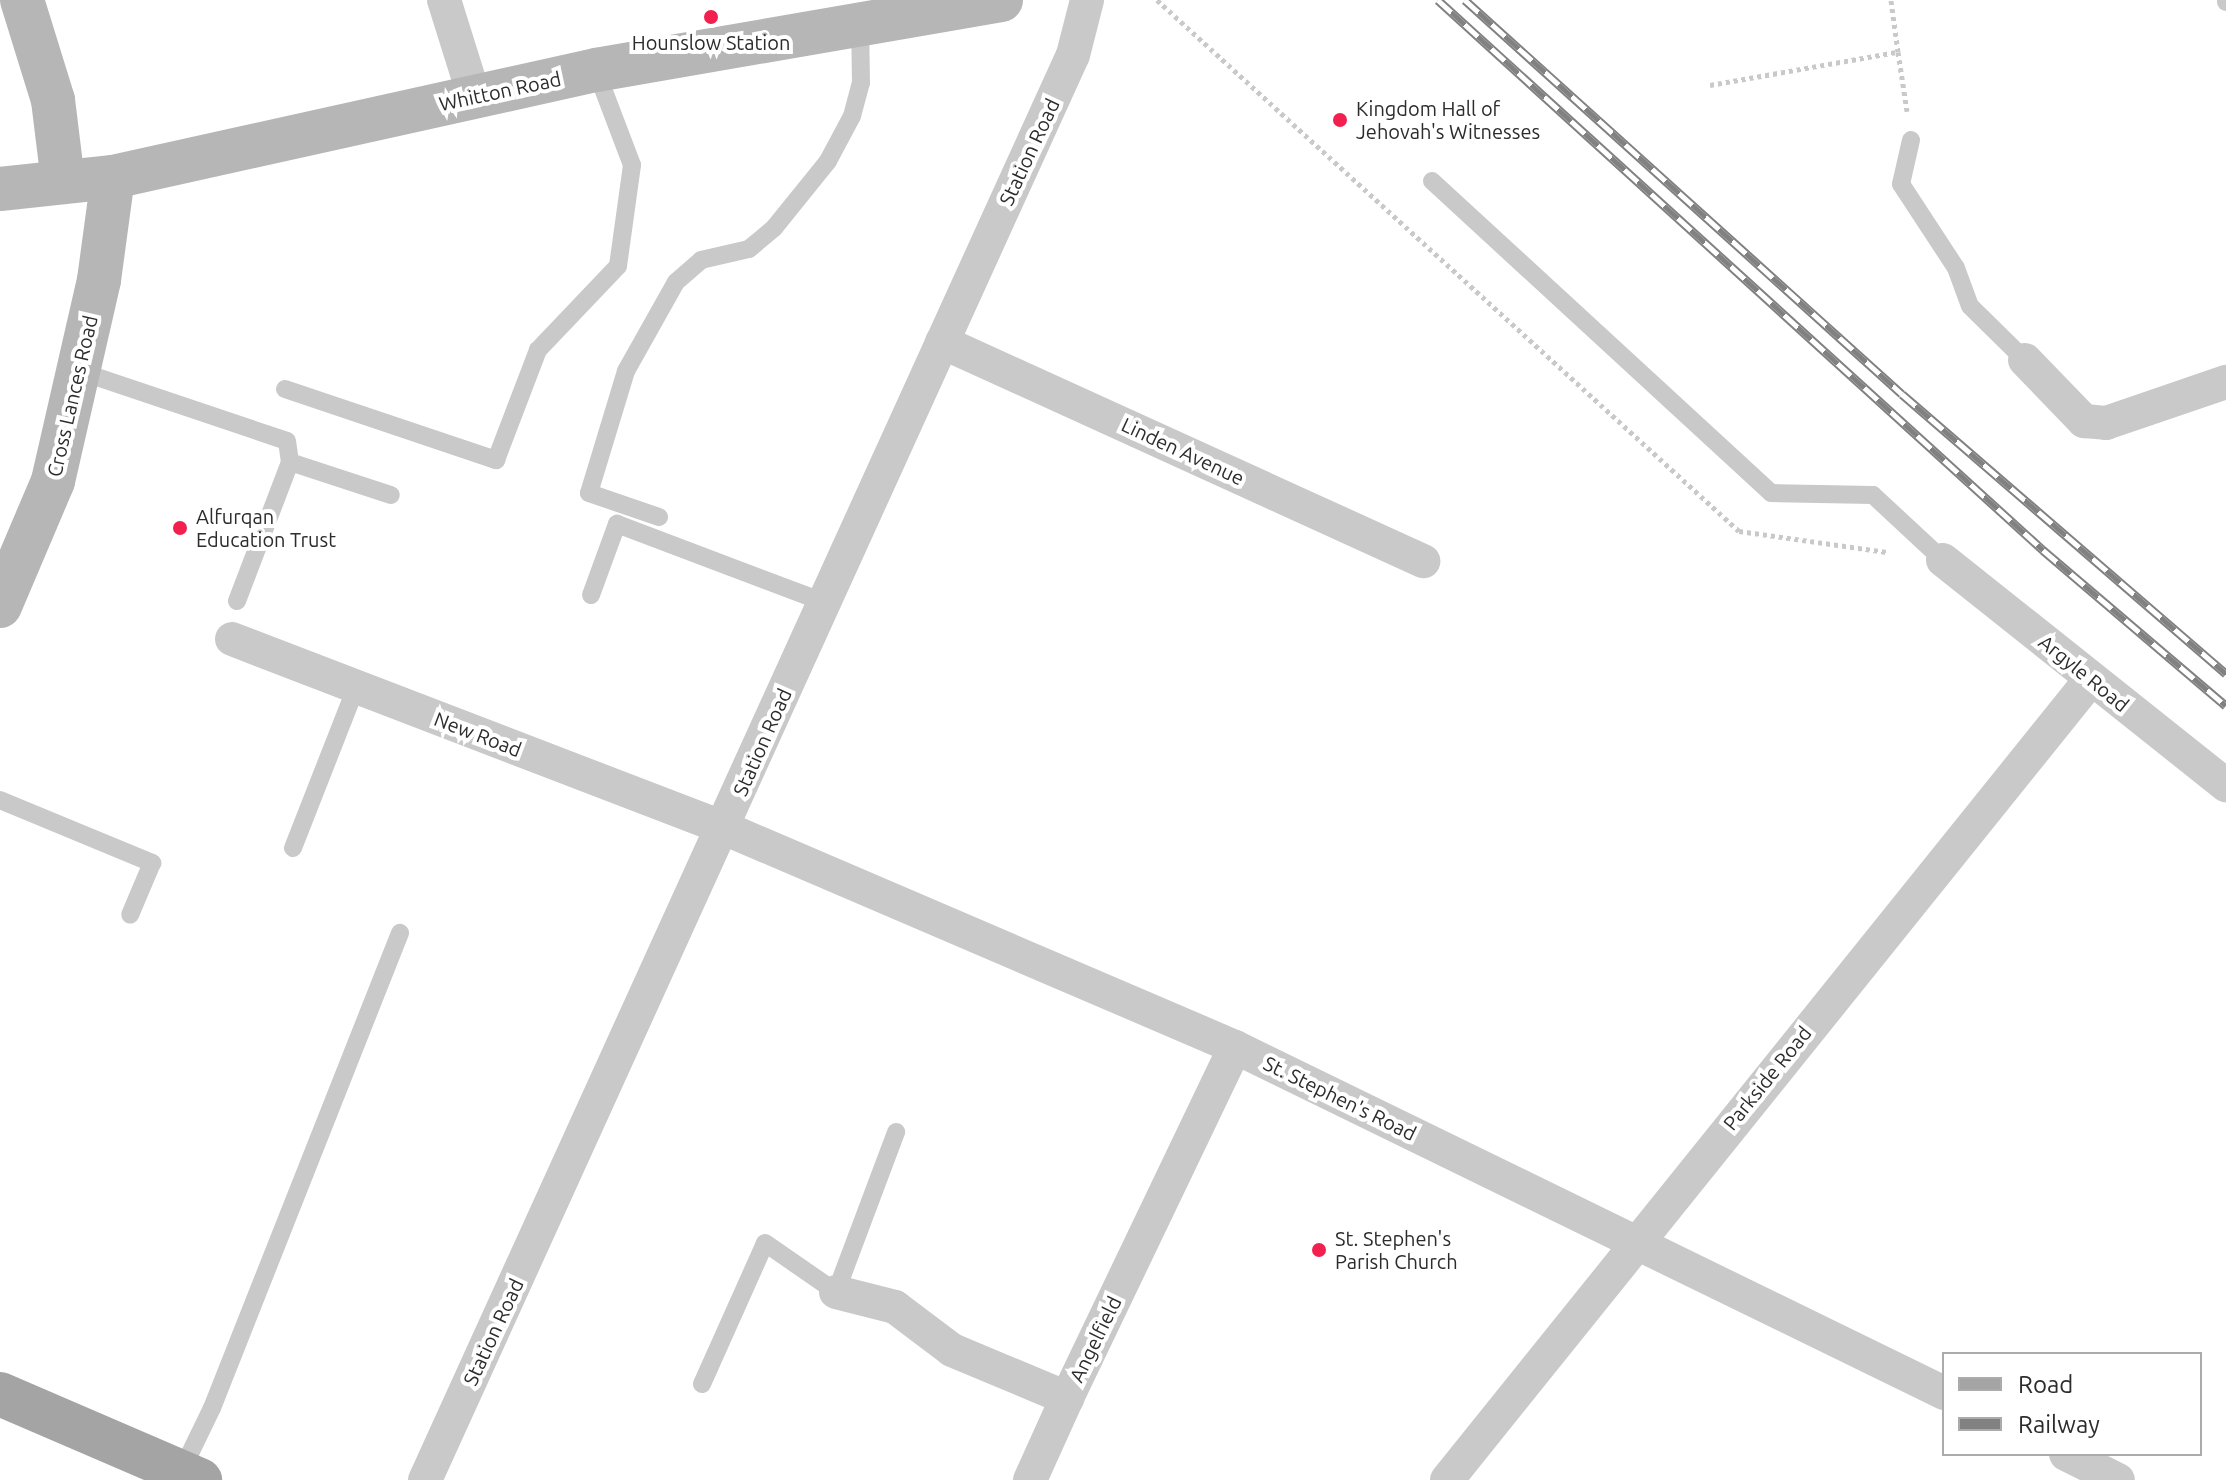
<!DOCTYPE html>
<html>
<head>
<meta charset="utf-8">
<style>
  body { margin:0 }
  #map { position:relative; width:2226px; height:1480px; overflow:hidden; background:#fff; font-family:Ubuntu,sans-serif }
  div>[style] { position:absolute }
  .path>* { height:5px; margin-top:-2.5px; transform-origin:0; background:repeating-linear-gradient(90deg,#c9c9c9 0 4px,transparent 0 8px) }
  .lane>* { height:18px; margin:-9px; padding:0 9px; transform-origin:9px; border-radius:9px; background:#c9c9c9 }
  .street>* { height:34px; margin:-17px; padding:0 17px; transform-origin:17px; border-radius:17px; background:#c9c9c9 }
  .secondary>* { height:44px; margin:-22px; padding:0 22px; transform-origin:22px; border-radius:22px; background:#b6b6b6 }
  .primary>* { height:44px; margin:-22px; padding:0 22px; transform-origin:22px; border-radius:22px; background:#a4a4a4 }
  .rail>* { height:9px; margin-top:-4.5px; transform-origin:0; background:repeating-linear-gradient(90deg,#fff 0 18px,#818181 0 36px); box-sizing:border-box; border-block:2px solid #818181 }
  .dots>* { width:22px; height:22px; translate:-50% -50%; box-sizing:border-box; border:4px solid #fff; border-radius:50% }
  span { translate:-50% -50%; white-space:nowrap; text-align:center; line-height:1.15; -webkit-text-stroke:8px #fff; paint-order:stroke }
  .poi-label { font-size:20px; color:#2c2c2c }
  .left { translate:0 -50%; text-align:left }
  .street-label { font-size:20px; color:#2c2c2c }
  .legend { position:absolute; left:1942px; top:1352px; width:260px; height:104px; box-sizing:border-box; background:#fff; border:2px solid #ababab; margin:0; padding:10px 14px; list-style:none; font-size:24px; color:#2c2c2c }
  .legend li { display:flex; align-items:center; gap:16px; height:40px }
  .legend b { width:40px; border:2px solid #ababab }
</style>
</head>
<body>
<div id="map">
  <div class="path">
    <i style="left:1157px;top:0;width:788px;rotate:42.38deg"></i>
    <i style="left:1739px;top:531px;width:149px;rotate:8.1deg"></i>
    <i style="left:1898px;top:52px;width:60px;rotate:81.3deg"></i>
    <i style="left:1710px;top:85px;width:191px;rotate:-10deg"></i>
    <i style="left:1898px;top:52px;width:52px;rotate:-97.7deg"></i>
  </div>
  <div class="lane">
    <i style="left:2226px;top:0;width:2px;rotate:90deg"></i>
    <i style="left:1911px;top:140px;width:45px;rotate:102.8deg"></i>
    <i style="left:1901px;top:184px;width:100px;rotate:56.8deg"></i>
    <i style="left:1956px;top:268px;width:40px;rotate:69.8deg"></i>
    <i style="left:1970px;top:306px;width:77px;rotate:44.5deg"></i>
    <i style="left:1432px;top:181px;width:461px;rotate:42.6deg"></i>
    <i style="left:1771px;top:493px;width:102px;rotate:1.1deg"></i>
    <i style="left:1873px;top:495px;width:96px;rotate:42.9deg"></i>
    <i style="left:79px;top:371px;width:219px;rotate:18.6deg"></i>
    <i style="left:287px;top:441px;width:21px;rotate:82deg"></i>
    <i style="left:290px;top:462px;width:106px;rotate:18.1deg"></i>
    <i style="left:285px;top:389px;width:223px;rotate:18.6deg"></i>
    <i style="left:496px;top:460px;width:118px;rotate:-69.1deg"></i>
    <i style="left:538px;top:350px;width:116px;rotate:-46.4deg"></i>
    <i style="left:618px;top:266px;width:102px;rotate:-82.1deg"></i>
    <i style="left:632px;top:165px;width:102px;rotate:-110.8deg"></i>
    <i style="left:659px;top:517px;width:74px;rotate:-161.1deg"></i>
    <i style="left:589px;top:493px;width:127px;rotate:-73.1deg"></i>
    <i style="left:626px;top:371px;width:102px;rotate:-60.7deg"></i>
    <i style="left:676px;top:282px;width:33px;rotate:-41deg"></i>
    <i style="left:701px;top:260px;width:49px;rotate:-12.9deg"></i>
    <i style="left:749px;top:249px;width:33px;rotate:-40deg"></i>
    <i style="left:774px;top:228px;width:86px;rotate:-51.1deg"></i>
    <i style="left:828px;top:161px;width:51px;rotate:-61.9deg"></i>
    <i style="left:852px;top:116px;width:34px;rotate:-75deg"></i>
    <i style="left:861px;top:83px;width:61px;rotate:-90.9deg"></i>
    <i style="left:591px;top:595px;width:76px;rotate:-69.9deg"></i>
    <i style="left:617px;top:524px;width:220px;rotate:20.7deg"></i>
    <i style="left:237px;top:601px;width:149px;rotate:-69.1deg"></i>
    <i style="left:0;top:800px;width:165px;rotate:22.5deg"></i>
    <i style="left:152px;top:863px;width:56px;rotate:112.9deg"></i>
    <i style="left:293px;top:848px;width:173px;rotate:-68.6deg"></i>
    <i style="left:702px;top:1384px;width:154px;rotate:-65.9deg"></i>
    <i style="left:765px;top:1243px;width:86px;rotate:34.6deg"></i>
    <i style="left:836px;top:1292px;width:171px;rotate:-69.4deg"></i>
    <i style="left:181px;top:1472px;width:71px;rotate:-64.2deg"></i>
    <i style="left:212px;top:1408px;width:511px;rotate:-68.41deg"></i>
  </div>
  <div class="street">
    <i style="left:444px;top:0;width:101px;rotate:72.6deg"></i>
    <i style="left:942px;top:342px;width:529px;rotate:24.48deg"></i>
    <i style="left:2025px;top:360px;width:85px;rotate:46deg"></i>
    <i style="left:2084px;top:421px;width:22px;rotate:5deg"></i>
    <i style="left:2106px;top:423px;width:127px;rotate:-18.9deg"></i>
    <i style="left:1943px;top:560px;width:362px;rotate:38.5deg"></i>
    <i style="left:232px;top:639px;width:527px;rotate:21.01deg"></i>
    <i style="left:724px;top:828px;width:556px;rotate:23.2deg"></i>
    <i style="left:1235px;top:1047px;width:789px;rotate:26.01deg"></i>
    <i style="left:836px;top:1292px;width:61px;rotate:14.3deg"></i>
    <i style="left:895px;top:1307px;width:71px;rotate:37deg"></i>
    <i style="left:952px;top:1350px;width:125px;rotate:22.7deg"></i>
    <i style="left:1067px;top:1398px;width:389px;rotate:-64.4deg"></i>
    <i style="left:2066px;top:1454px;width:58px;rotate:26.6deg"></i>
    <i style="left:425px;top:1480px;width:1565px;rotate:-65.55deg"></i>
    <i style="left:1073px;top:55px;width:57px;rotate:-75.7deg"></i>
    <i style="left:1030px;top:1480px;width:90px;rotate:-65.7deg"></i>
    <i style="left:1447px;top:1480px;width:1028px;rotate:-51.2deg"></i>
  </div>
  <div class="secondary">
    <i style="left:22px;top:0;width:105px;rotate:72.8deg"></i>
    <i style="left:53px;top:100px;width:82px;rotate:83deg"></i>
    <i style="left:0;top:189px;width:114px;rotate:-6.1deg"></i>
    <i style="left:113px;top:177px;width:495px;rotate:-12.5deg"></i>
    <i style="left:596px;top:70px;width:411px;rotate:-9.8deg"></i>
    <i style="left:0;top:606px;width:136px;rotate:-67deg"></i>
    <i style="left:53px;top:481px;width:206px;rotate:-77.1deg"></i>
    <i style="left:99px;top:280px;width:104px;rotate:-82.3deg"></i>
  </div>
  <div class="primary">
    <i style="left:0;top:1394px;width:218px;rotate:23.3deg"></i>
  </div>
  <div class="rail">
    <i style="left:1438px;top:0;width:818px;rotate:42.27deg"></i>
    <i style="left:2043px;top:550px;width:240px;rotate:40.4deg"></i>
    <i style="left:1465px;top:0;width:588px;rotate:42.04deg"></i>
    <i style="left:1902px;top:394px;width:428px;rotate:40.8deg"></i>
  </div>
  <div class="dots">
    <i style="left:711px;top:17px;background:#f1204f"></i>
    <i style="left:1340px;top:120px;background:#f1204f"></i>
    <i style="left:180px;top:528px;background:#f1204f"></i>
    <i style="left:1319px;top:1250px;background:#f1204f"></i>
  </div>
  <div class="poi-label">
    <span style="left:711px;top:42px">Hounslow Station</span>
    <span class="left" style="left:1356px;top:120px">Kingdom Hall of<br>Jehovah's Witnesses</span>
    <span class="left" style="left:196px;top:528px">Alfurqan<br>Education Trust</span>
    <span class="left" style="left:1335px;top:1250px">St. Stephen's<br>Parish Church</span>
  </div>
  <div class="street-label">
    <span style="left:500px;top:91px;rotate:-12deg">Whitton Road</span>
    <span style="left:1029px;top:152px;rotate:-65deg">Station Road</span>
    <span style="left:72px;top:396px;rotate:-77deg">Cross Lances Road</span>
    <span style="left:1183px;top:451px;rotate:25deg">Linden Avenue</span>
    <span style="left:2084px;top:673px;rotate:39deg">Argyle Road</span>
    <span style="left:478px;top:734px;rotate:21deg">New Road</span>
    <span style="left:762px;top:742px;rotate:-66deg">Station Road</span>
    <span style="left:1767px;top:1078px;rotate:-51deg">Parkside Road</span>
    <span style="left:1340px;top:1098px;rotate:26deg">St. Stephen's Road</span>
    <span style="left:493px;top:1332px;rotate:-65deg">Station Road</span>
    <span style="left:1095px;top:1339px;rotate:-64deg">Angelfield</span>
  </div>
  <ul class="legend">
  <li><b style="height:10px;background:#a4a4a4"></b>Road</li>
  <li><b style="height:10px;background:#818181"></b>Railway</li>
  </ul>
</div>
</body>
</html>
